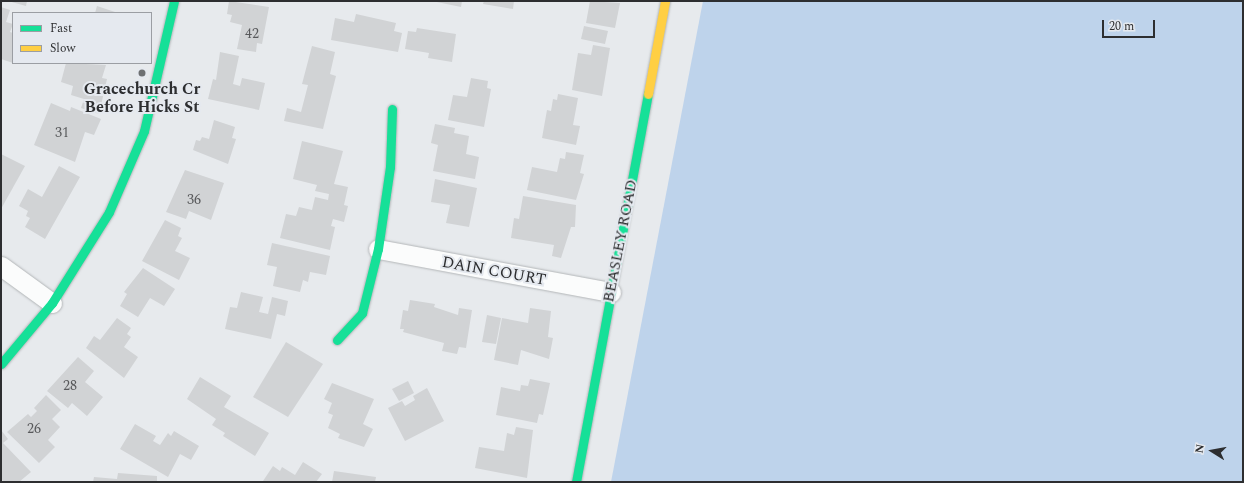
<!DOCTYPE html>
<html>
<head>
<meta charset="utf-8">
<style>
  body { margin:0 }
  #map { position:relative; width:1244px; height:483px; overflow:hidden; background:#e7eaed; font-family:Spectral,serif }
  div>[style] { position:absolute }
  .green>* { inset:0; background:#bed3eb }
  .building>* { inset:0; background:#d1d3d5 }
  .roads { filter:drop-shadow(0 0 1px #b3b6b8) drop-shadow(0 0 1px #b3b6b8) }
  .street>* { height:19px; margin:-9.5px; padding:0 9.5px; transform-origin:9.5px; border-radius:9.5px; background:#fbfcfc }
  .fast>* { height:9px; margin:-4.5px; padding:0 4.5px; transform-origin:4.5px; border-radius:4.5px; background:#16e098 }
  .slow>* { height:9px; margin:-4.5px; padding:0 4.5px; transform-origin:4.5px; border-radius:4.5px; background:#ffcf43 }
  .dots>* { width:11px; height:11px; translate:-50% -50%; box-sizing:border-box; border:2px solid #e5e9ef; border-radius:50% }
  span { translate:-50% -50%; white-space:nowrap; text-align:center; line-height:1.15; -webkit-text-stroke:4px #e5e9ef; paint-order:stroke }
  .number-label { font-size:14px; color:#58595b }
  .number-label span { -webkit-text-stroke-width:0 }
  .poi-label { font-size:16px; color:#2d2e30; font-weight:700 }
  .street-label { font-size:16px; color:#2d2e30 }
  .frame { position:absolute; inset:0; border:2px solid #2d2e30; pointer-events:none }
  .legend { position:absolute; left:12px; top:12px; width:140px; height:52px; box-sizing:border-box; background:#e5e9ef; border:1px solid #9b9ea3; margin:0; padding:5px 7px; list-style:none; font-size:12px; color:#2d2e30 }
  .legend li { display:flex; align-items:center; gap:8px; height:20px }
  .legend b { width:20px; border:1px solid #9b9ea3 }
  .north { position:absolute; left:1192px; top:431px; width:40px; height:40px; -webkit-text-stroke:3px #e5e9ef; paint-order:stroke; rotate:281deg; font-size:11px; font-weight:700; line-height:16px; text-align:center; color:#2d2e30 }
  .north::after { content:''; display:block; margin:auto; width:14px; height:18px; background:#2d2e30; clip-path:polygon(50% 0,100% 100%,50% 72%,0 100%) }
  .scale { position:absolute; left:1102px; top:20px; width:53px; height:18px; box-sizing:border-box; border:2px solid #2d2e30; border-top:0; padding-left:5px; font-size:12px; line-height:14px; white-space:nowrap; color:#2d2e30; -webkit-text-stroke:3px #e5e9ef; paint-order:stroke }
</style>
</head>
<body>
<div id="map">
  <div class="green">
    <i style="clip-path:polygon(703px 1px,1243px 1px,1243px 482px,611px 482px)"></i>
  </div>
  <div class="building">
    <i style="clip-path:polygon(8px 1px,27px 1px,26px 6px)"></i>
    <i style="clip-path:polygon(229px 1px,269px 7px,262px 44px,257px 43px,256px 52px,237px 49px,242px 25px,230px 22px,232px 15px,227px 14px)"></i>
    <i style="clip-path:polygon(432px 1px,462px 1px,461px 7px)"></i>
    <i style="clip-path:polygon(484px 1px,514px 1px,513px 9px,483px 4px)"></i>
    <i style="clip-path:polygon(590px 1px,620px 3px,615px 28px,586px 23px)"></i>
    <i style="clip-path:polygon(97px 6px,118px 13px,95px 13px)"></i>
    <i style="clip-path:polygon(1px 7px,10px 10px,6px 22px,13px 24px,10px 32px,13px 33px,13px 63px,1px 59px)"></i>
    <i style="clip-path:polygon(356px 14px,396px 23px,394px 31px,402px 33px,398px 52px,331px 40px,335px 18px,354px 22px)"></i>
    <i style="clip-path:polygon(584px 26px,608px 31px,605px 44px,581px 39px)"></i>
    <i style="clip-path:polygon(417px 28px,456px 34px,452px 62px,428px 58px,429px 53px,405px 49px,408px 31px,416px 32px)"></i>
    <i style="clip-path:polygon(593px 45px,610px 48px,602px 96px,572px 90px,578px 53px,591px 55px)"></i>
    <i style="clip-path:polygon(312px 46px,335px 52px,330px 74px,336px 76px,323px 129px,284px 121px,287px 108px,301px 112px,308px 85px,302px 84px)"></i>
    <i style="clip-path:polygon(220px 52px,239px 56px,233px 84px,240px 86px,242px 78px,265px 83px,259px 110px,208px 99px,213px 79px,216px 80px)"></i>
    <i style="clip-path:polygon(66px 63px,106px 65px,102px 78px,107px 79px,99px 114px,81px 108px,84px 99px,71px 95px,73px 86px,61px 82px)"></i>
    <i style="clip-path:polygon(471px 78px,488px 81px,487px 88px,491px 89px,484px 127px,448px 120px,453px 95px,467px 97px)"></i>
    <i style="clip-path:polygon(558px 94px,578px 98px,573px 125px,580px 126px,576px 145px,542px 138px,547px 110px,551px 111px,553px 99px,557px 100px)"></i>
    <i style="clip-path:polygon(51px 103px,70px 111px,71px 107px,101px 119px,94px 135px,85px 132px,75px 162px,34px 145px)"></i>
    <i style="clip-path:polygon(214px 120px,235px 127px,232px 138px,236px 139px,228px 164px,193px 150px,196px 140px,200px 141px,202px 137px,209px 139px)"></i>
    <i style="clip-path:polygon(435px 124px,455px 128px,454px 133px,469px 136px,466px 154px,479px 157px,475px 179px,433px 171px,438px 145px,431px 143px)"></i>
    <i style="clip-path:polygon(302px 141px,343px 151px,334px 184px,348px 187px,344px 205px,348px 206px,344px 222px,333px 219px,331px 226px,335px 227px,330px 250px,280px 238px,286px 214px,296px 216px,299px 207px,312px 210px,315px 197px,328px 200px,329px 194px,315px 191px,317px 185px,293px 179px)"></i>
    <i style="clip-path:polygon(566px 152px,584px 155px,580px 173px,584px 174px,576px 200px,527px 190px,532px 167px,557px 172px,560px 158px,565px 159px)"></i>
    <i style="clip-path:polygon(1px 154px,25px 166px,1px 209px)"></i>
    <i style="clip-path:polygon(59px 166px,80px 177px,45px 239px,25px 227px,30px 218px,26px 216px,28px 211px,19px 206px,28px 189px,42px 197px)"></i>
    <i style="clip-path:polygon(185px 170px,224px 183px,211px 220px,189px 211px,186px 219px,166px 212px)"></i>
    <i style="clip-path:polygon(435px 179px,477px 188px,469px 227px,446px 223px,450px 205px,431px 202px)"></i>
    <i style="clip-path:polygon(523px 196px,576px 205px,575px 227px,571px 227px,561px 258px,552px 256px,554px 245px,511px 238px,514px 218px,519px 219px)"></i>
    <i style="clip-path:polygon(165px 220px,181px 228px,178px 236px,182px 238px,175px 251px,190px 258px,179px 280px,142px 261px)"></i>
    <i style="clip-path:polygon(272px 243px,330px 256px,326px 275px,310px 272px,308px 282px,303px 280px,300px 292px,273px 286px,277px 267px,267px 265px)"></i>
    <i style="clip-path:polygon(143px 268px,175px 289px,164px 306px,150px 298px,138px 317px,120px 306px,127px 294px,124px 292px)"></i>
    <i style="clip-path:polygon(241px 292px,263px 297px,259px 312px,268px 314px,272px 297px,288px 301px,285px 316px,277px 314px,271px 339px,225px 329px,230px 307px,237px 308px)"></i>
    <i style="clip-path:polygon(410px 300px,435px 304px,434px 307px,458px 315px,459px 308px,472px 310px,466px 348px,459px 347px,457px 354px,442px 351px,444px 343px,403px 332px,404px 329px,400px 329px,403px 310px,408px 311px)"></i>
    <i style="clip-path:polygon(530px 308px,551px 311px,548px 337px,553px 338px,549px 359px,521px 350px,518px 365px,494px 360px,502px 318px,528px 323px)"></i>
    <i style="clip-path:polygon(487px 315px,501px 318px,496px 344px,482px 342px)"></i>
    <i style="clip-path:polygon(117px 318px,131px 328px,127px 334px,131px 337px,124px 347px,138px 357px,124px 378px,86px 348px,94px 336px,100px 340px)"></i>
    <i style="clip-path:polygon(286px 342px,323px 364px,288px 417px,253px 397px)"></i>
    <i style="clip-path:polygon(78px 357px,94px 371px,85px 382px,103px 397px,87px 416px,72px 403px,68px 408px,47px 391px)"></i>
    <i style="clip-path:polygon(200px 377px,231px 396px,224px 407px,269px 433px,255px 456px,223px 436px,225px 433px,212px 425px,216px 419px,187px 399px)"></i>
    <i style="clip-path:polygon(530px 379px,550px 383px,543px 415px,539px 414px,537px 423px,496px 415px,501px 387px,520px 391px,521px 385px,528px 386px)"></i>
    <i style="clip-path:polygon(408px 381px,414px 393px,399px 401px,392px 389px)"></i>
    <i style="clip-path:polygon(332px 383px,374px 399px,363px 424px,373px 429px,364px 447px,338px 438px,340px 434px,328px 428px,333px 415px,328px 413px,332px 403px,324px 399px)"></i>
    <i style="clip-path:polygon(427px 388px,444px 421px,405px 441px,388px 408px,402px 401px,405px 406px,415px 400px,413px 396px)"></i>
    <i style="clip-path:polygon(46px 395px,61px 410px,52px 419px,60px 427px,48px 440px,55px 447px,39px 463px,7px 432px,28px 414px,31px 417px,37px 411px,34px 408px)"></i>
    <i style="clip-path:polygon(135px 424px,156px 436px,153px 441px,160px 445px,168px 433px,171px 436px,174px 431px,199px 446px,191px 460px,180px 454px,168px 477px,120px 449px)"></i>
    <i style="clip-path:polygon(516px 427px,533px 430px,527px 478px,475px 468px,479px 447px,504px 451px,507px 433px,514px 435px)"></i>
    <i style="clip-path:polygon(1px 430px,8px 439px,3px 443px,31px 472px,19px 482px,4px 482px,1px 479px)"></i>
    <i style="clip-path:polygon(303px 462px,322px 474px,316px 482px,263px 481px,273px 466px,280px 471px,282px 467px,295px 475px)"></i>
    <i style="clip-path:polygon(334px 471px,376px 477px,375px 482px,332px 482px)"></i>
    <i style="clip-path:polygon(118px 473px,157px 476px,157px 482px,93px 482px,94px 477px,117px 479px)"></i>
  </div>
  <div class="roads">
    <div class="street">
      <i style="left:378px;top:249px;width:237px;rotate:10.5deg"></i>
      <i style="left:1px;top:266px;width:63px;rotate:36deg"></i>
    </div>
    <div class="fast">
      <i style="left:337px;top:340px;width:37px;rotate:-47deg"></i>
      <i style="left:362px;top:313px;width:66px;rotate:-76deg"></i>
      <i style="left:378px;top:249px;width:83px;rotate:-81.7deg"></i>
      <i style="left:390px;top:167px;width:58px;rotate:-88deg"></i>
      <i style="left:1px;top:364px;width:80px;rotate:-50.1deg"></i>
      <i style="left:52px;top:303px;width:107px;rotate:-57.9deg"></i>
      <i style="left:109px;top:212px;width:88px;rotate:-66.6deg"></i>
      <i style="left:144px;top:131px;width:133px;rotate:-77deg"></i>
      <i style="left:576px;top:482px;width:395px;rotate:-79.5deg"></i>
    </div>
    <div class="slow">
      <i style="left:648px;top:94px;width:95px;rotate:-79.6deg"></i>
    </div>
  </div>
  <div class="dots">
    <i style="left:142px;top:73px;background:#6e7072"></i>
  </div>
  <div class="number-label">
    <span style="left:252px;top:34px">42</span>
    <span style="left:62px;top:133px">31</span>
    <span style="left:194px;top:200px">36</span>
    <span style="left:70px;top:386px">28</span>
    <span style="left:34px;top:429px">26</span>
  </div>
  <div class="poi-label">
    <span style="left:142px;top:98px">Gracechurch Cr<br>Before Hicks St</span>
  </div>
  <div class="street-label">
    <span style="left:620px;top:241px;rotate:-79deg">BEASLEY ROAD</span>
    <span style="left:494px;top:271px;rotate:10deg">DAIN COURT</span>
  </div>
  <div class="frame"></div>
  <ul class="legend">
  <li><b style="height:5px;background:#16e098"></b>Fast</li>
  <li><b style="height:5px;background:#ffcf43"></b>Slow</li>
  </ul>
  <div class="north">N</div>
  <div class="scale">20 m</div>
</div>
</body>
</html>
